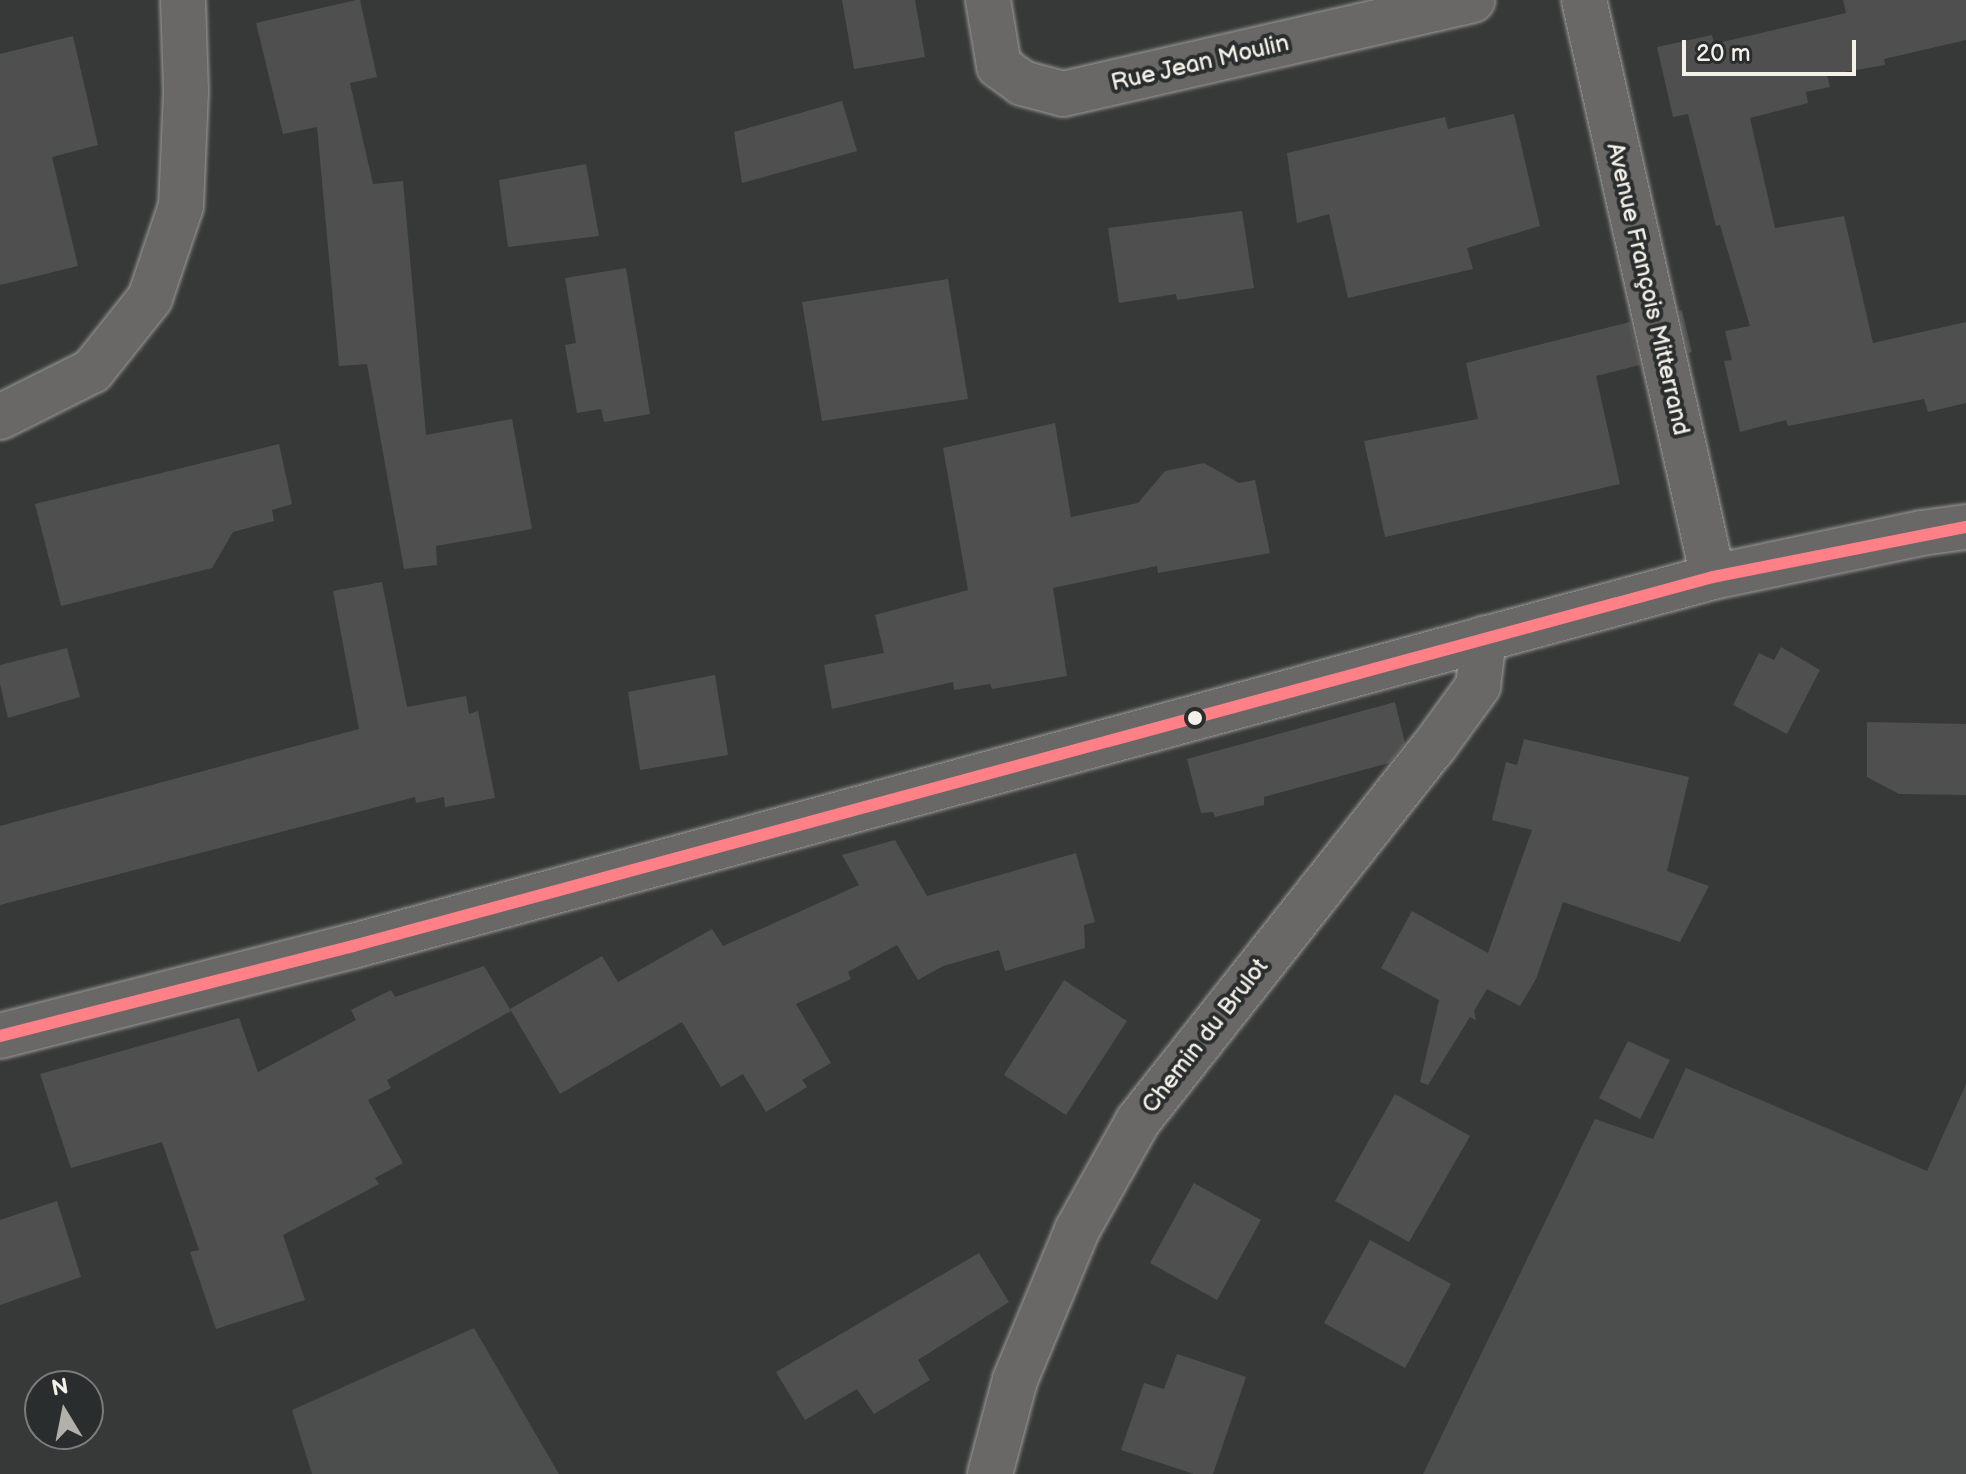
<!DOCTYPE html>
<html>
<head>
<meta charset="utf-8">
<style>
  body { margin:0 }
  #map { position:relative; width:1966px; height:1474px; overflow:hidden; background:#373838; font-family:"Balsamiq Sans",sans-serif }
  div>[style] { position:absolute }
  .green>* { inset:0; background:#4b4e4c }
  .building>* { inset:0; background:#4f4f4f }
  .roads { filter:drop-shadow(0 0 2px #9d9d9b) drop-shadow(0 0 2px #9d9d9b) }
  .street>* { height:44px; margin:-22px; padding:0 22px; transform-origin:22px; border-radius:22px; background:#696866 }
  .secondary>* { height:44px; margin:-22px; padding:0 22px; transform-origin:22px; border-radius:22px; background:#696866 }
  .bus-1>* { height:12px; margin:-6px; padding:0 6px; transform-origin:6px; border-radius:6px; background:#ff8087 }
  .dots>* { width:22px; height:22px; translate:-50% -50%; box-sizing:border-box; border:4px solid #2a2d2e; border-radius:50% }
  span { translate:-50% -50%; white-space:nowrap; text-align:center; line-height:1.15; -webkit-text-stroke:8px #2a2d2e; paint-order:stroke }
  .street-label { font-size:24px; color:#f4f1e8 }
  .north { position:absolute; left:24px; top:1370px; width:80px; height:80px; box-sizing:border-box; background:#2a2d2e; border:2px solid #7b7b78; border-radius:50%; rotate:350deg; font-size:22px; font-weight:700; line-height:32px; text-align:center; color:#f4f1e8 }
  .north::after { content:''; display:block; margin:auto; width:28px; height:36px; background:#b2b0aa; clip-path:polygon(50% 0,100% 100%,50% 72%,0 100%) }
  .scale { position:absolute; left:1682px; top:40px; width:174px; height:36px; box-sizing:border-box; border:4px solid #f4f1e8; border-top:0; padding-left:10px; font-size:24px; line-height:28px; white-space:nowrap; color:#f4f1e8; -webkit-text-stroke:6px #2a2d2e; paint-order:stroke }
</style>
</head>
<body>
<div id="map">
  <div class="green">
    <i style="clip-path:polygon(1686px 1068px,1927px 1171px,1966px 1084px,1966px 1474px,1423px 1474px,1595px 1119px,1653px 1139px)"></i>
    <i style="clip-path:polygon(474px 1328px,559px 1474px,312px 1474px,292px 1410px)"></i>
  </div>
  <div class="building">
    <i style="clip-path:polygon(356px 0,360px 0,377px 77px,350px 83px,373px 184px,403px 181px,426px 435px,512px 419px,532px 529px,436px 546px,437px 565px,404px 569px,367px 364px,339px 366px,317px 127px,283px 134px,256px 23px)"></i>
    <i style="clip-path:polygon(842px 0,915px 0,925px 57px,854px 69px)"></i>
    <i style="clip-path:polygon(1843px 0,1966px 0,1966px 40px,1884px 59px,1885px 65px,1827px 75px,1830px 87px,1806px 92px,1808px 103px,1750px 118px,1775px 228px,1844px 216px,1873px 343px,1966px 322px,1966px 403px,1928px 412px,1924px 399px,1788px 426px,1786px 420px,1740px 432px,1724px 361px,1732px 360px,1725px 331px,1750px 326px,1720px 225px,1716px 226px,1688px 114px,1673px 117px,1657px 47px,1712px 35px,1714px 44px,1846px 13px)"></i>
    <i style="clip-path:polygon(73px 36px,98px 145px,52px 157px,78px 266px,0 285px,0 54px)"></i>
    <i style="clip-path:polygon(842px 101px,857px 151px,742px 183px,734px 132px)"></i>
    <i style="clip-path:polygon(1514px 114px,1540px 226px,1467px 248px,1473px 269px,1348px 298px,1329px 214px,1297px 223px,1287px 153px,1445px 117px,1448px 129px)"></i>
    <i style="clip-path:polygon(586px 164px,599px 236px,508px 247px,499px 180px)"></i>
    <i style="clip-path:polygon(1242px 211px,1254px 288px,1177px 300px,1176px 294px,1119px 303px,1108px 228px)"></i>
    <i style="clip-path:polygon(626px 268px,650px 414px,604px 422px,601px 409px,577px 413px,565px 345px,576px 343px,565px 278px)"></i>
    <i style="clip-path:polygon(948px 279px,968px 399px,822px 421px,802px 302px)"></i>
    <i style="clip-path:polygon(1682px 310px,1692px 352px,1688px 353px,1679px 311px)"></i>
    <i style="clip-path:polygon(1630px 322px,1640px 365px,1596px 376px,1620px 484px,1385px 537px,1364px 441px,1478px 419px,1466px 363px)"></i>
    <i style="clip-path:polygon(1055px 423px,1071px 517px,1138px 503px,1165px 471px,1204px 463px,1239px 483px,1255px 480px,1270px 553px,1158px 573px,1157px 566px,1053px 588px,1067px 676px,992px 689px,990px 684px,954px 690px,953px 682px,832px 709px,824px 665px,884px 653px,875px 615px,968px 590px,943px 448px)"></i>
    <i style="clip-path:polygon(279px 444px,292px 504px,272px 510px,274px 521px,233px 532px,212px 568px,61px 606px,35px 504px)"></i>
    <i style="clip-path:polygon(382px 582px,407px 707px,466px 696px,469px 714px,478px 711px,495px 798px,445px 807px,444px 797px,416px 803px,415px 797px,0 905px,0 826px,359px 729px,333px 591px)"></i>
    <i style="clip-path:polygon(1781px 647px,1820px 670px,1787px 734px,1733px 705px,1759px 653px,1774px 660px)"></i>
    <i style="clip-path:polygon(67px 648px,80px 697px,8px 718px,0 684px,0 665px)"></i>
    <i style="clip-path:polygon(715px 675px,728px 755px,640px 770px,628px 692px)"></i>
    <i style="clip-path:polygon(1395px 702px,1405px 743px,1389px 763px,1264px 797px,1264px 805px,1215px 817px,1213px 812px,1201px 813px,1187px 759px)"></i>
    <i style="clip-path:polygon(1867px 722px,1966px 724px,1966px 795px,1899px 794px,1867px 777px)"></i>
    <i style="clip-path:polygon(1524px 739px,1689px 777px,1667px 871px,1709px 886px,1680px 942px,1563px 902px,1536px 979px,1520px 1006px,1487px 989px,1474px 1011px,1476px 1020px,1470px 1017px,1428px 1085px,1420px 1082px,1439px 1000px,1381px 968px,1412px 911px,1488px 953px,1532px 830px,1492px 820px,1506px 762px,1517px 765px)"></i>
    <i style="clip-path:polygon(895px 840px,927px 896px,1076px 853px,1095px 922px,1084px 925px,1085px 948px,1005px 971px,999px 950px,943px 966px,918px 980px,897px 945px,848px 972px,851px 979px,796px 1004px,831px 1063px,802px 1080px,807px 1087px,766px 1112px,743px 1074px,721px 1087px,682px 1022px,560px 1094px,510px 1009px,602px 956px,618px 982px,712px 929px,723px 946px,859px 885px,842px 855px)"></i>
    <i style="clip-path:polygon(484px 966px,511px 1011px,387px 1080px,391px 1088px,368px 1100px,403px 1163px,375px 1178px,379px 1184px,283px 1235px,305px 1300px,216px 1329px,190px 1252px,199px 1250px,162px 1142px,71px 1168px,40px 1074px,239px 1018px,258px 1072px,356px 1020px,351px 1010px,391px 990px,395px 997px)"></i>
    <i style="clip-path:polygon(1064px 980px,1127px 1021px,1066px 1115px,1004px 1075px)"></i>
    <i style="clip-path:polygon(1628px 1041px,1670px 1060px,1640px 1119px,1599px 1098px)"></i>
    <i style="clip-path:polygon(1395px 1094px,1470px 1136px,1409px 1242px,1335px 1201px)"></i>
    <i style="clip-path:polygon(1194px 1183px,1261px 1220px,1217px 1300px,1150px 1263px)"></i>
    <i style="clip-path:polygon(57px 1201px,81px 1277px,0 1305px,0 1220px)"></i>
    <i style="clip-path:polygon(1370px 1240px,1451px 1284px,1405px 1368px,1324px 1323px)"></i>
    <i style="clip-path:polygon(979px 1253px,1009px 1302px,918px 1360px,930px 1380px,874px 1414px,857px 1389px,805px 1420px,776px 1372px)"></i>
    <i style="clip-path:polygon(1177px 1354px,1246px 1377px,1213px 1474px,1194px 1474px,1121px 1450px,1144px 1383px,1164px 1389px)"></i>
  </div>
  <div class="roads">
    <div class="street">
      <i style="left:988px;top:0;width:67px;rotate:80.5deg"></i>
      <i style="left:999px;top:66px;width:29px;rotate:36deg"></i>
      <i style="left:1022px;top:83px;width:42px;rotate:15deg"></i>
      <i style="left:1063px;top:94px;width:420px;rotate:-12.9deg"></i>
      <i style="left:1584px;top:0;width:591px;rotate:77.4deg"></i>
      <i style="left:0;top:417px;width:103px;rotate:-26.6deg"></i>
      <i style="left:92px;top:371px;width:93px;rotate:-51.5deg"></i>
      <i style="left:150px;top:298px;width:97px;rotate:-71.4deg"></i>
      <i style="left:181px;top:206px;width:115px;rotate:-87.5deg"></i>
      <i style="left:186px;top:91px;width:91px;rotate:-91.9deg"></i>
      <i style="left:990px;top:1474px;width:97px;rotate:-75.1deg"></i>
      <i style="left:1015px;top:1380px;width:162px;rotate:-67.5deg"></i>
      <i style="left:1077px;top:1230px;width:125px;rotate:-60.8deg"></i>
      <i style="left:1138px;top:1121px;width:476px;rotate:-51.7deg"></i>
      <i style="left:1433px;top:748px;width:77px;rotate:-54deg"></i>
      <i style="left:1478px;top:686px;width:48px;rotate:-82.9deg"></i>
    </div>
    <div class="secondary">
      <i style="left:0;top:1036px;width:364px;rotate:-14.3deg"></i>
      <i style="left:353px;top:946px;width:1409px;rotate:-15.18deg"></i>
      <i style="left:1713px;top:577px;width:214px;rotate:-11.9deg"></i>
      <i style="left:1922px;top:533px;width:44px;rotate:-7.8deg"></i>
    </div>
  </div>
  <div class="bus-1">
    <i style="left:0;top:1036px;width:364px;rotate:-14.3deg"></i>
    <i style="left:353px;top:946px;width:1409px;rotate:-15.18deg"></i>
    <i style="left:1713px;top:577px;width:258px;rotate:-11.2deg"></i>
  </div>
  <div class="dots">
    <i style="left:1195px;top:718px;background:#f4f1e8"></i>
  </div>
  <div class="street-label">
    <span style="left:1200px;top:63px;rotate:-13deg">Rue Jean Moulin</span>
    <span style="left:1648px;top:289px;rotate:77deg">Avenue François Mitterrand</span>
    <span style="left:1205px;top:1036px;rotate:-52deg">Chemin du Brulot</span>
  </div>
  <div class="north">N</div>
  <div class="scale">20 m</div>
</div>
</body>
</html>
